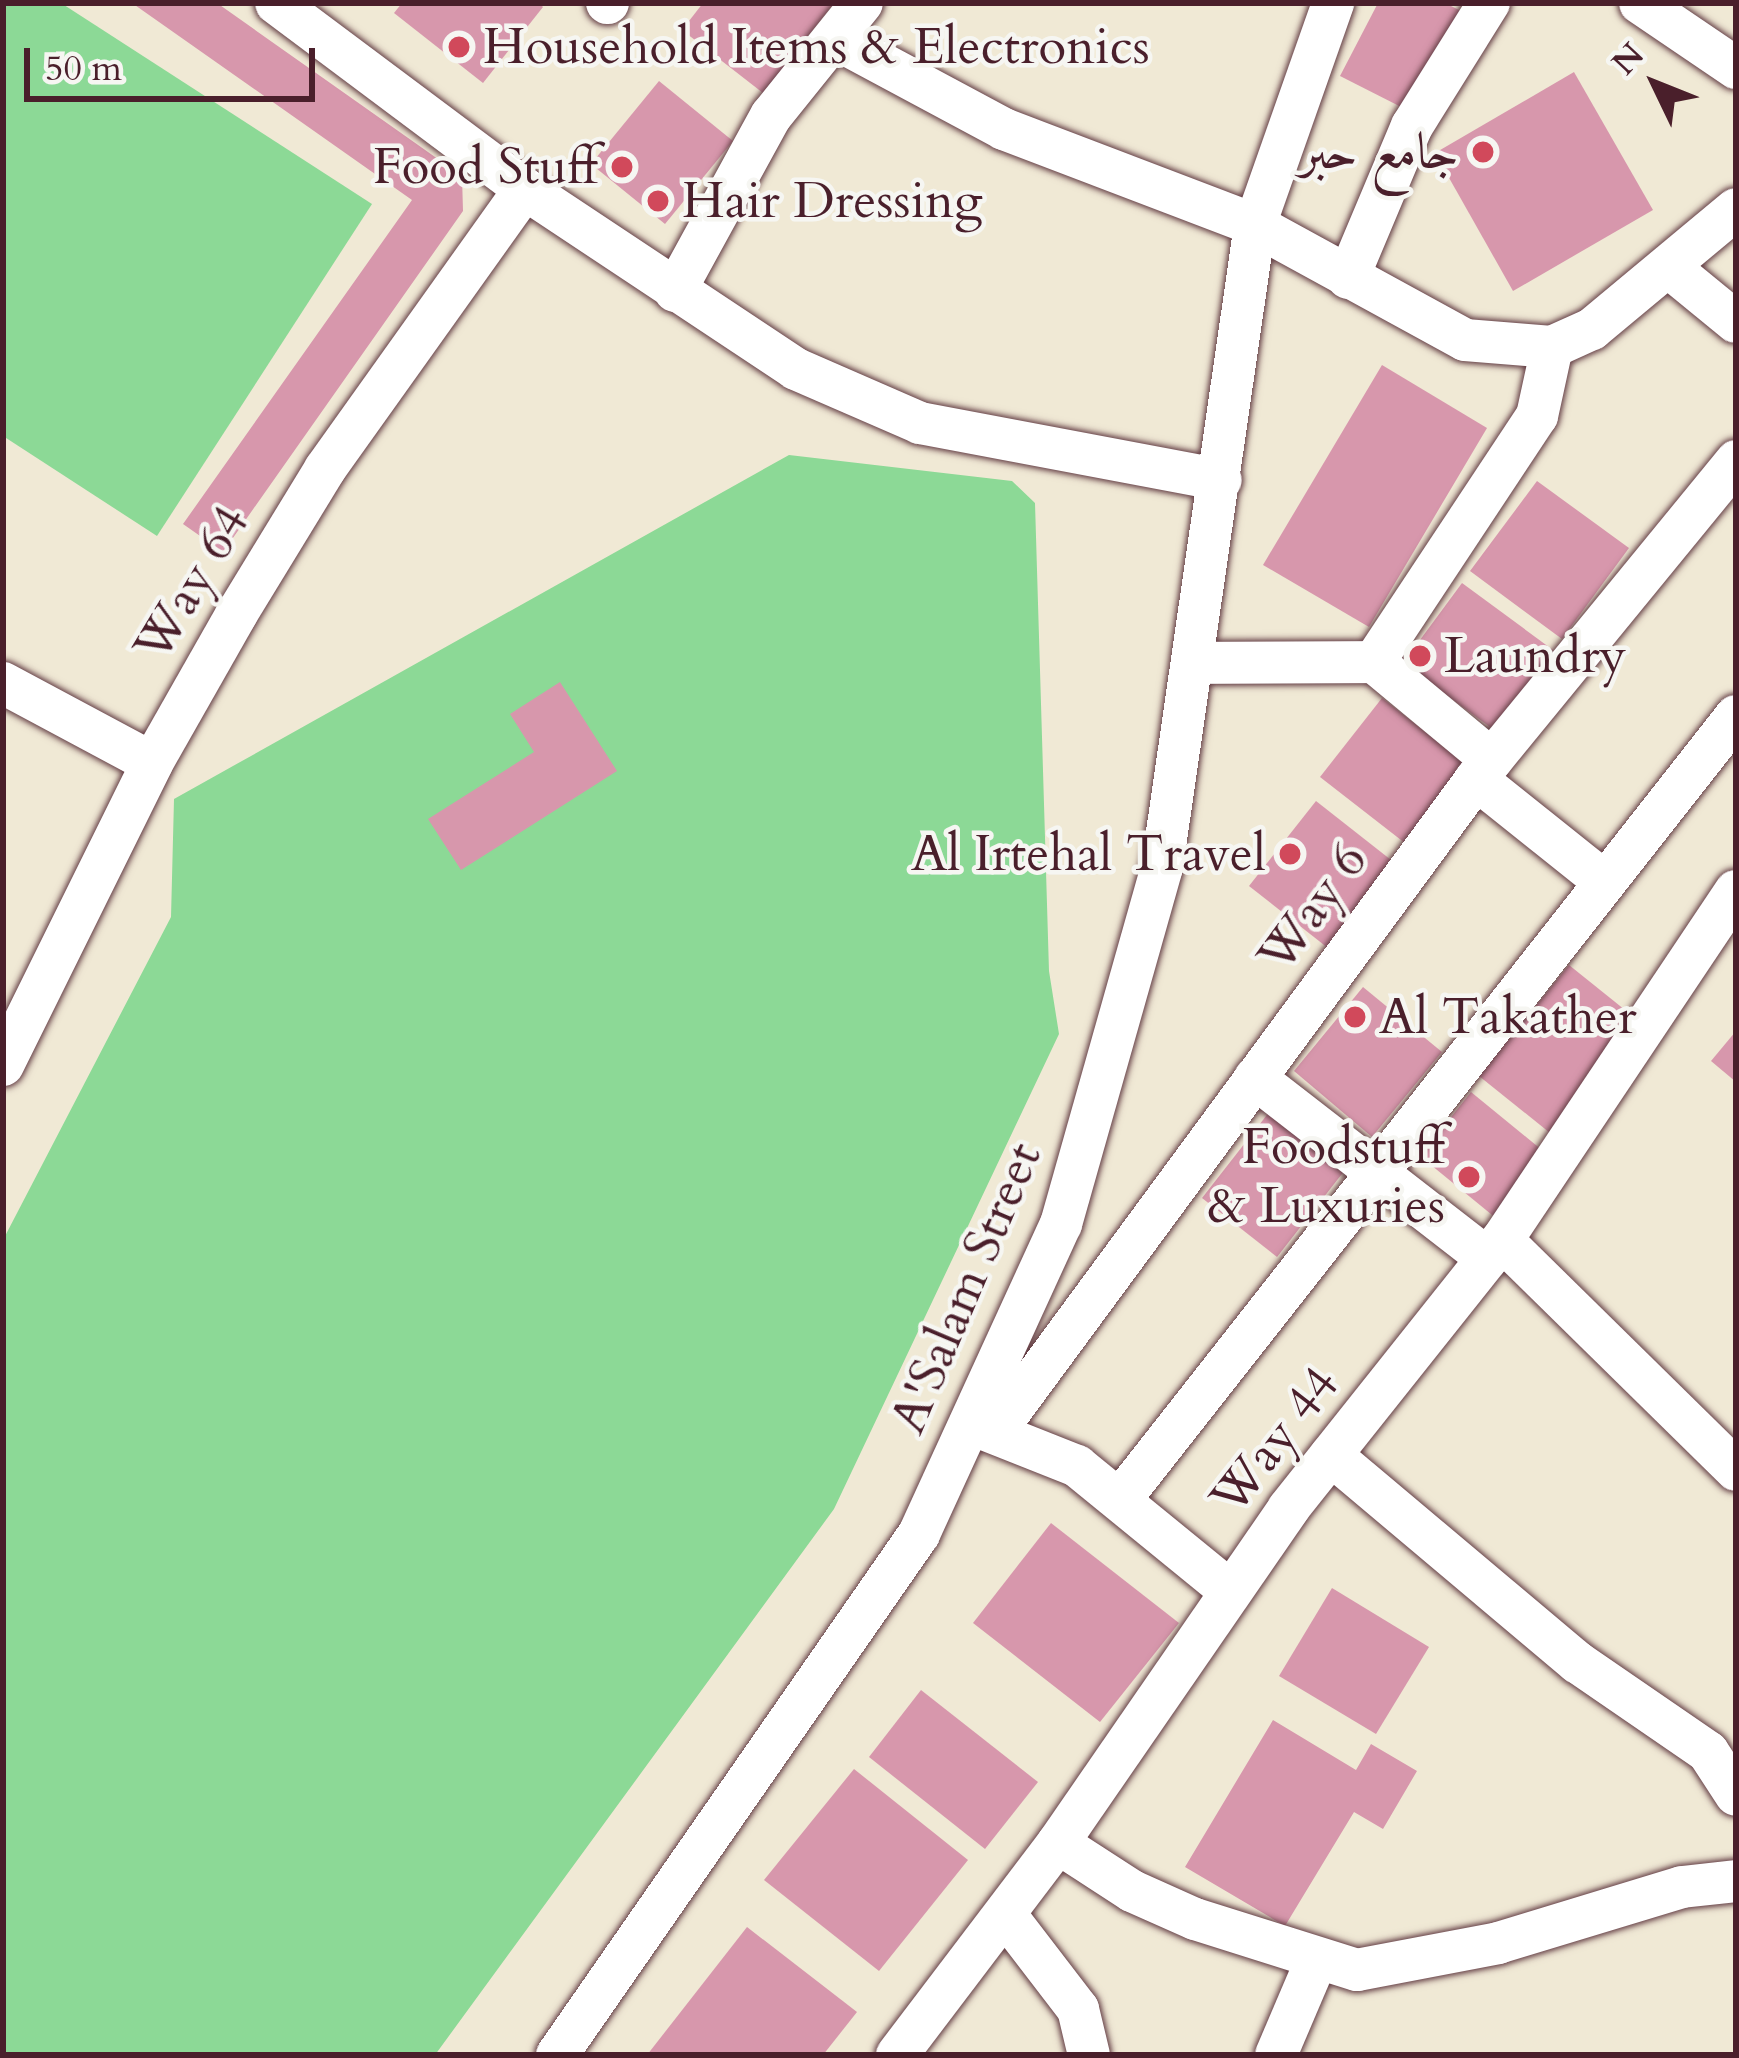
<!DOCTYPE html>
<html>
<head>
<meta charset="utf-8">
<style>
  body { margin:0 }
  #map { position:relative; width:1739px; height:2058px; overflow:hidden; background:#f0e9d5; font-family:Cardo,Amiri,serif }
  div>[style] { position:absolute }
  .green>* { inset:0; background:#8cd996 }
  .building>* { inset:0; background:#d797ac }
  .roads { filter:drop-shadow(0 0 3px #633d44) drop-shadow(0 0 3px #633d44) }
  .minor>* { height:42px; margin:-21px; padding:0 21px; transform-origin:21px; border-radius:21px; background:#fff }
  .dots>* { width:33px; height:33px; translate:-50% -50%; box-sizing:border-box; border:6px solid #f6f6f2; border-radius:50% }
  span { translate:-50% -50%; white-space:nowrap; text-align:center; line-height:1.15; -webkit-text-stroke:9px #f6f6f2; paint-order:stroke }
  .poi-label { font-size:51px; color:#4a1f2b }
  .left { translate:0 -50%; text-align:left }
  .right { translate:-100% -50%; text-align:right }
  .street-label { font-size:51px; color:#4a1f2b }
  .frame { position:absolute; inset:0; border:6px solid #4a1f2b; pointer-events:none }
  .north { position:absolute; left:1595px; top:24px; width:120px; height:120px; -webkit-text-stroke:9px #f6f6f2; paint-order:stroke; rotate:313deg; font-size:33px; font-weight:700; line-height:48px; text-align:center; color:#4a1f2b }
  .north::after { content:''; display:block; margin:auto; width:42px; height:54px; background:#4a1f2b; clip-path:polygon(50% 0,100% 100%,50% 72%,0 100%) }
  .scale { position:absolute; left:24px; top:48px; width:291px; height:54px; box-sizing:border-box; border:6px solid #4a1f2b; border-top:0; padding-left:15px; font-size:36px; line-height:42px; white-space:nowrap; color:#4a1f2b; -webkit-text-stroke:9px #f6f6f2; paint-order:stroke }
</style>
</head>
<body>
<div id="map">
  <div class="green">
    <i style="clip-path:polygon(3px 3px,61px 3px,372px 204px,157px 536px,3px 436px)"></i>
    <i style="clip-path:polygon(789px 455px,1012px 481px,1035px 503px,1049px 971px,1059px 1034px,834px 1509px,435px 2055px,3px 2055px,3px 1240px,171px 917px,174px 799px)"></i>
  </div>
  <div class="building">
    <i style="clip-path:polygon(132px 3px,217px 3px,462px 176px,463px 211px,223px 552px,183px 524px,412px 200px)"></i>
    <i style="clip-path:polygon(402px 3px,539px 3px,543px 7px,483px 83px,394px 13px)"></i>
    <i style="clip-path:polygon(703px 3px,834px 3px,763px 93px,682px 30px)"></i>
    <i style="clip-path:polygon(1378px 3px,1445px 3px,1463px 12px,1411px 112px,1340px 76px)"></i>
    <i style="clip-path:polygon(1574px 72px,1653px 210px,1513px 291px,1435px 153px)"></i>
    <i style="clip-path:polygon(659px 81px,733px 141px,665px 224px,591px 164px)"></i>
    <i style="clip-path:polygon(1382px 365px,1487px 428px,1369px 627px,1263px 565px)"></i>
    <i style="clip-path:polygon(1537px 481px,1629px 548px,1562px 639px,1470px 571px)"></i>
    <i style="clip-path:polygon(1462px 583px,1553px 650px,1494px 730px,1403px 663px)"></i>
    <i style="clip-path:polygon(560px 682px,617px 771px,461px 870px,428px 819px,534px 752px,510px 714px)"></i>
    <i style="clip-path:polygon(1382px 698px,1471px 768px,1410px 847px,1320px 777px)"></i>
    <i style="clip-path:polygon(1316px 801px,1400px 867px,1333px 952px,1249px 886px)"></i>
    <i style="clip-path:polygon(1569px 965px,1645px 1026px,1555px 1137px,1479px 1076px)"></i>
    <i style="clip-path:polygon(1363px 987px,1442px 1052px,1372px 1137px,1294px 1071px)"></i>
    <i style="clip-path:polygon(1736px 1031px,1736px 1082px,1711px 1061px)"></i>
    <i style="clip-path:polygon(1471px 1092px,1548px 1155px,1497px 1219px,1420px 1156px)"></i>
    <i style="clip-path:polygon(1270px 1111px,1345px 1170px,1277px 1257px,1202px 1198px)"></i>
    <i style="clip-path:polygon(1051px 1523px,1179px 1623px,1100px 1722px,973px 1623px)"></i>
    <i style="clip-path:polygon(1332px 1588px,1429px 1647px,1376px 1734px,1279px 1676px)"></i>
    <i style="clip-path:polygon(921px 1690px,1038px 1782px,985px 1849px,869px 1757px)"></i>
    <i style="clip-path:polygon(1273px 1720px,1356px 1770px,1371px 1744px,1417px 1771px,1383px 1829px,1354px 1812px,1285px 1926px,1185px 1867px)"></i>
    <i style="clip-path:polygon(854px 1769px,968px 1860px,879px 1971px,764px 1880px)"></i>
    <i style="clip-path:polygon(747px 1927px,857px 2012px,823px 2055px,647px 2055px)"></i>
  </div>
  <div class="roads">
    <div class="minor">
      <i style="left:276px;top:3px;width:311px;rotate:36.8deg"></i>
      <i style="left:525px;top:189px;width:325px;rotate:33.6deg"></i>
      <i style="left:796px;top:369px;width:135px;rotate:23.5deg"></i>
      <i style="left:920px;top:423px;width:306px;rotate:10.7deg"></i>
      <i style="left:607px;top:3px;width:1px"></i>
      <i style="left:1640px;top:3px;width:116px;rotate:34.1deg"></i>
      <i style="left:836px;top:39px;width:191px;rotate:28.2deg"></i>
      <i style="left:1004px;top:129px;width:269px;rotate:20.9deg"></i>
      <i style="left:1255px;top:225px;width:239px;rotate:28.7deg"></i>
      <i style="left:1465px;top:340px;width:87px;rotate:4.6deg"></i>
      <i style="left:1670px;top:268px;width:85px;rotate:39.3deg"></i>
      <i style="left:1348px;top:278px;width:165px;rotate:-67.2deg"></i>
      <i style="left:1412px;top:126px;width:145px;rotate:-58deg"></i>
      <i style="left:675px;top:291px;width:200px;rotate:-61.3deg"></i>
      <i style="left:771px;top:116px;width:145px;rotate:-51.2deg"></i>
      <i style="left:1374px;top:662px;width:295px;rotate:-56.5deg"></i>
      <i style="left:1537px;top:416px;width:71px;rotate:-77.7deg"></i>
      <i style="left:1552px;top:347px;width:44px;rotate:-24.2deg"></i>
      <i style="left:1592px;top:329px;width:187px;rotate:-39.8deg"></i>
      <i style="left:1193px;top:663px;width:181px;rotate:-0.3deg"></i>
      <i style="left:1374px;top:662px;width:153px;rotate:39.7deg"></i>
      <i style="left:3px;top:683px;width:169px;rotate:28.2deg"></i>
      <i style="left:1476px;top:779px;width:165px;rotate:38.6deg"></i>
      <i style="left:3px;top:1065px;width:337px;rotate:-63.7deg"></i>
      <i style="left:152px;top:763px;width:170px;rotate:-60.4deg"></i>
      <i style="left:236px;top:615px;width:171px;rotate:-58.6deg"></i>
      <i style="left:325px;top:469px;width:344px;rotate:-54.5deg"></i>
      <i style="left:1255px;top:1078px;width:294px;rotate:37.8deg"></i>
      <i style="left:1502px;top:1240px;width:328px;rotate:44.5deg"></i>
      <i style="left:971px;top:1424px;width:114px;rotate:21.6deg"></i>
      <i style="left:1077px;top:1466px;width:196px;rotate:39.2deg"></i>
      <i style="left:995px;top:1432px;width:811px;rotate:-53.62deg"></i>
      <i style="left:1476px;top:779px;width:411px;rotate:-50.7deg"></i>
      <i style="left:1331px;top:1455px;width:322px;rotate:40.1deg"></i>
      <i style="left:1577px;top:1662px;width:159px;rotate:34.5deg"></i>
      <i style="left:1708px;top:1752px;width:51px;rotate:56.9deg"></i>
      <i style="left:1123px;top:1496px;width:992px;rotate:-51.84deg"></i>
      <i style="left:1058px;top:1843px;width:88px;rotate:33deg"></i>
      <i style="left:1132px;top:1891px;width:69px;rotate:24deg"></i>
      <i style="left:1195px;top:1919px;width:170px;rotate:17.5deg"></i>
      <i style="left:1357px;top:1970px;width:144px;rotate:-10.8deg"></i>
      <i style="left:1498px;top:1943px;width:192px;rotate:-16.9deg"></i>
      <i style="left:1682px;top:1887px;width:54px;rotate:-6.3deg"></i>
      <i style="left:1005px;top:1914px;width:120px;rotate:52.5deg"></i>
      <i style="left:1078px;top:2009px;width:47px;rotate:76.6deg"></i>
      <i style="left:557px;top:2055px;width:634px;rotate:-55.21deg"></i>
      <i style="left:919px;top:1534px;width:341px;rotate:-65.4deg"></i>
      <i style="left:1061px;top:1224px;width:371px;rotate:-74.2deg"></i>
      <i style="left:1162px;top:867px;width:649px;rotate:-81.76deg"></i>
      <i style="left:1255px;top:225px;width:235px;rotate:-70.6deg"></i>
      <i style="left:897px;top:2055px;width:266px;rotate:-52.8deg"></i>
      <i style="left:1058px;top:1843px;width:406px;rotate:-55.4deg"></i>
      <i style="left:1288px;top:1509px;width:344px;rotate:-51.5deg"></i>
      <i style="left:1502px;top:1240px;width:420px;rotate:-56.2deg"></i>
      <i style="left:1276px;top:2055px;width:102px;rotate:-66.9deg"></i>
    </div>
  </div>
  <div class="dots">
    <i style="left:459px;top:47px;background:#d1495b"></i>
    <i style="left:1483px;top:152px;background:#d1495b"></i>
    <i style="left:622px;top:167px;background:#d1495b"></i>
    <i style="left:658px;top:201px;background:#d1495b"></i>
    <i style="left:1420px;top:656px;background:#d1495b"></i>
    <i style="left:1290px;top:854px;background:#d1495b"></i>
    <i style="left:1355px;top:1017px;background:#d1495b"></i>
    <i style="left:1469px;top:1177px;background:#d1495b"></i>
  </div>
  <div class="poi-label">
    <span class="left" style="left:483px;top:47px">Household Items &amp; Electronics</span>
    <span class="right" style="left:1459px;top:152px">جامع حبر</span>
    <span class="right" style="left:598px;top:167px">Food Stuff</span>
    <span class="left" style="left:682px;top:201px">Hair Dressing</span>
    <span class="left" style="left:1444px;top:656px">Laundry</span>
    <span class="right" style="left:1266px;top:854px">Al Irtehal Travel</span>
    <span class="left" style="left:1379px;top:1017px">Al Takather</span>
    <span class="right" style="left:1445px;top:1177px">Foodstuff<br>&amp; Luxuries</span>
  </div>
  <div class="street-label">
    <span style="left:192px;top:584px;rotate:-59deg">Way 64</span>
    <span style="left:1313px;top:908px;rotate:-54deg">Way 6</span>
    <span style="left:966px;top:1288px;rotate:-67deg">A'Salam Street</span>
    <span style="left:1275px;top:1441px;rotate:-52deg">Way 44</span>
  </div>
  <div class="frame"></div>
  <div class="north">N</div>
  <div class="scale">50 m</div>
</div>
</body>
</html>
